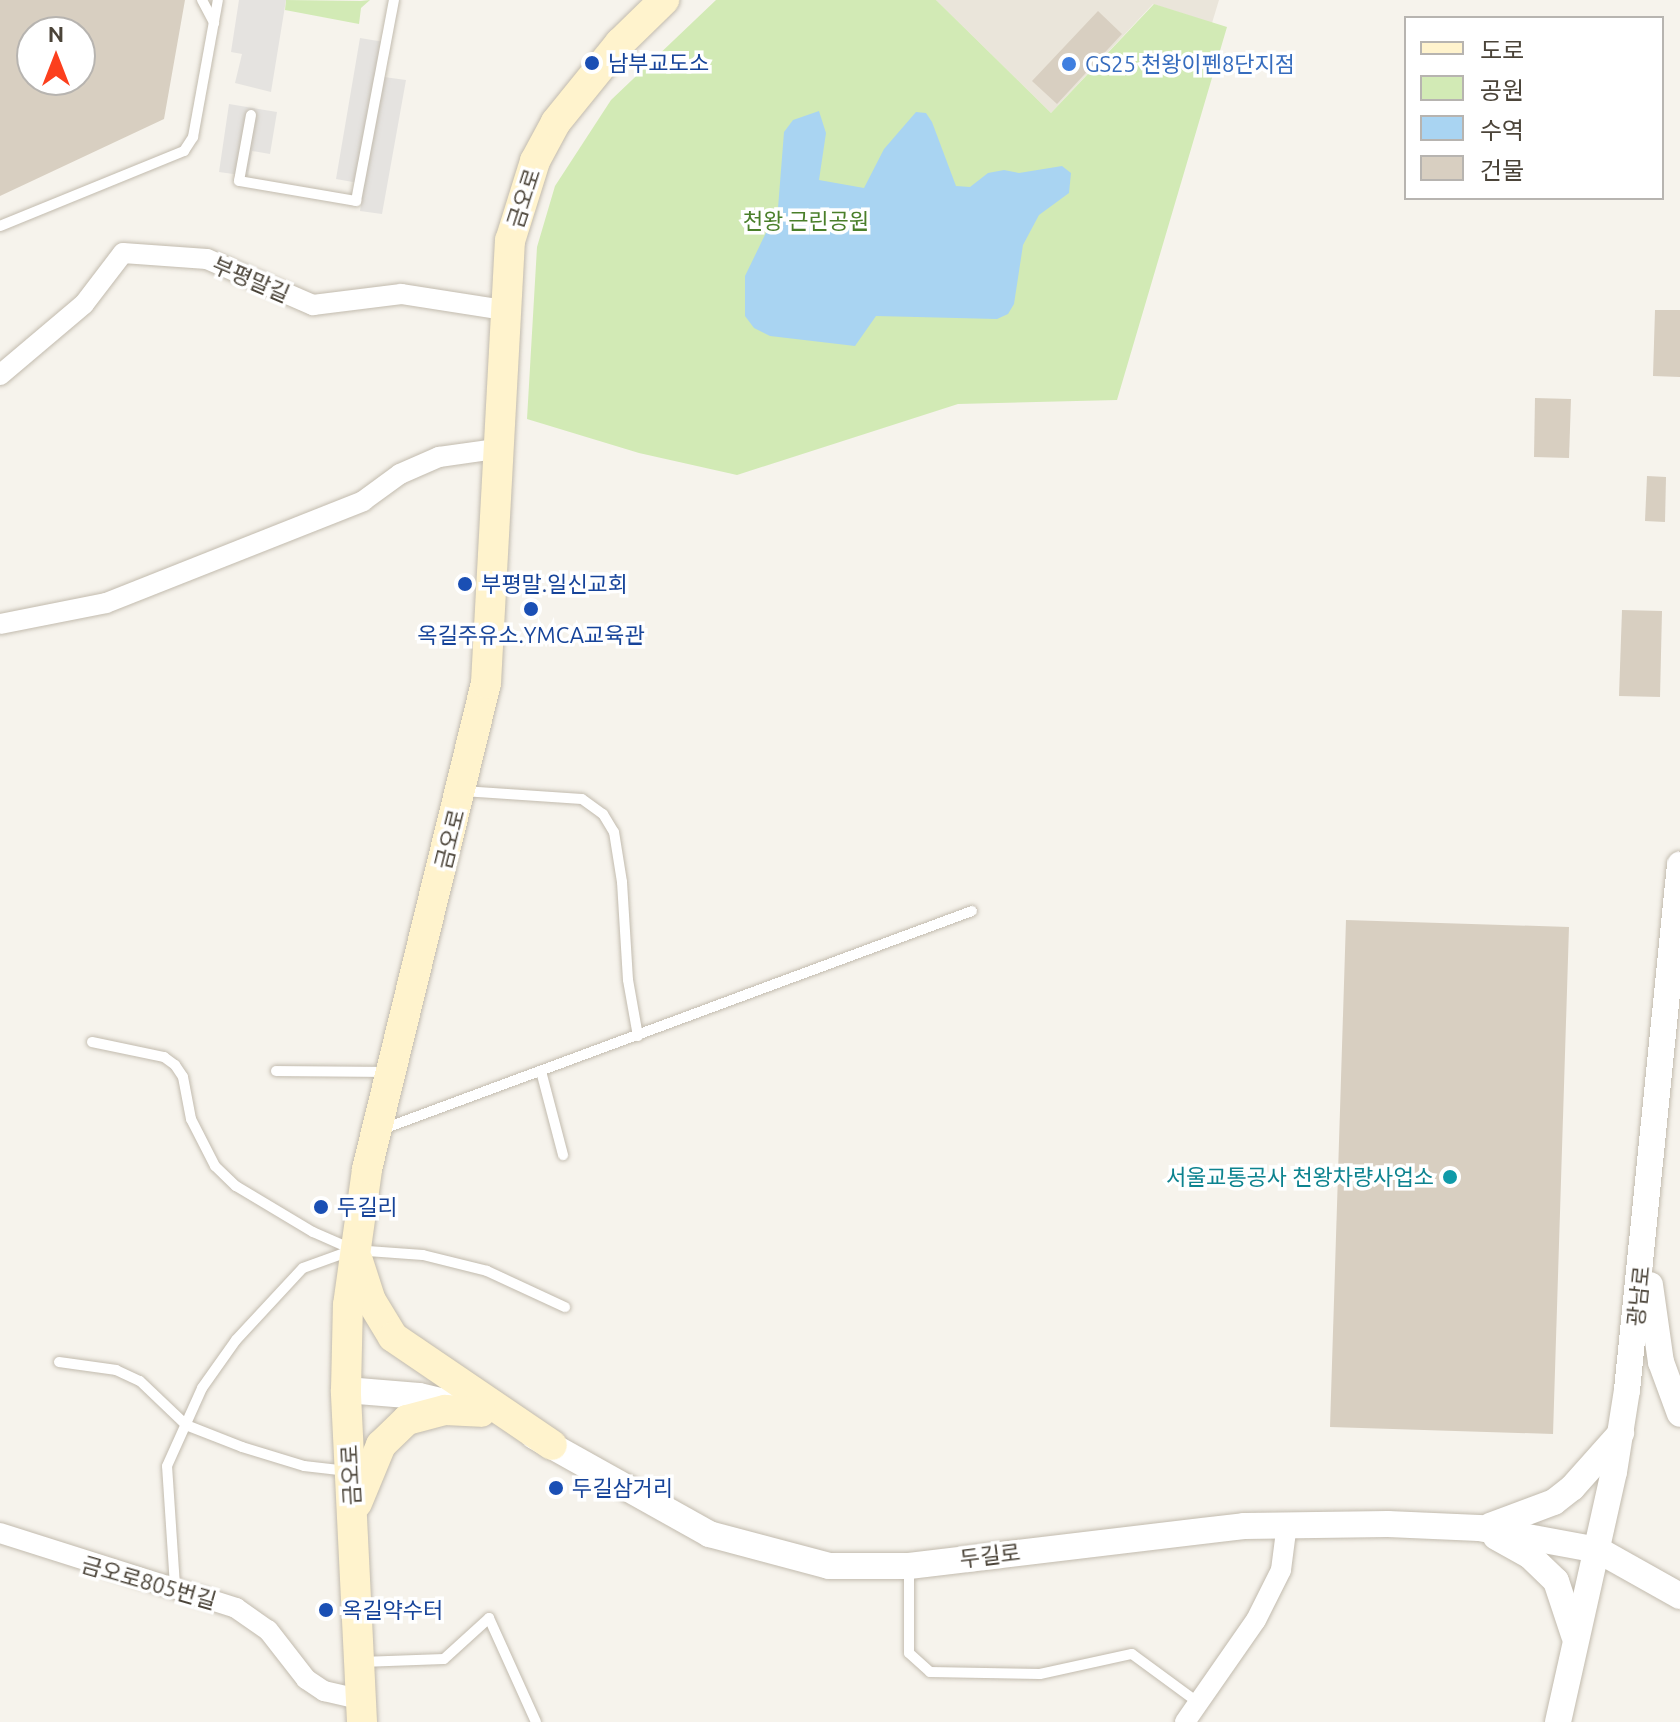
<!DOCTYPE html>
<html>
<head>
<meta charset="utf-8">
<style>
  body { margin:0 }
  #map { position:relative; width:1680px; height:1722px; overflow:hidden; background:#f6f3ec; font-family:Ubuntu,"Noto Sans KR",sans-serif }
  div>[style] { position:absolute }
  .residential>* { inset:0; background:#eae5da }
  .green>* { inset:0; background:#d2eab5 }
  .parking>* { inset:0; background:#e5e3e0 }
  .water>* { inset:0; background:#a9d4f2 }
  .building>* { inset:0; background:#d8cfc1 }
  .roads { filter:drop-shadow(0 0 2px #c2bbae) drop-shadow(0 0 2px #c2bbae) }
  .service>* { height:10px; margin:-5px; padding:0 5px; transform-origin:5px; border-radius:5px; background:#fff }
  .minor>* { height:20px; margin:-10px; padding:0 10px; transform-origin:10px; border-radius:10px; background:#fff }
  .tertiary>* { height:26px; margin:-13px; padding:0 13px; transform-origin:13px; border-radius:13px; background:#fff }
  .secondary>* { height:30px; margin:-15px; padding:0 15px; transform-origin:15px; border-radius:15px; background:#fff3cd }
  .dots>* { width:22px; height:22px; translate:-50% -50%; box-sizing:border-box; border:4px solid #fff; border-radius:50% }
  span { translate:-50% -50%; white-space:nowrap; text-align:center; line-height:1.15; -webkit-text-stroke:7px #fff; paint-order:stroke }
  .transit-label { font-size:22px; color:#164399 }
  .left { translate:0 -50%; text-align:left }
  .shop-label { font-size:22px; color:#366cbe }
  .street-label { font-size:22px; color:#4b4439 }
  .park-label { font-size:22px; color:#4a7f2a }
  .culture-label { font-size:22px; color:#0d838f }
  .right { translate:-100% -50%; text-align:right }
  .legend { position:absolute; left:1404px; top:16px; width:260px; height:184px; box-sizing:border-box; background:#fff; border:2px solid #b7b4b0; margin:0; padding:10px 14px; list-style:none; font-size:24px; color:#4b4439 }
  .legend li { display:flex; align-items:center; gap:16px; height:40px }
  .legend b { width:40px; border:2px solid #b7b4b0 }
  .north { position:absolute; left:16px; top:16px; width:80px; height:80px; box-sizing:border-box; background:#fff; border:2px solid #b7b4b0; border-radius:50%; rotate:0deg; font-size:22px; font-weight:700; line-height:32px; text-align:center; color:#4b4439 }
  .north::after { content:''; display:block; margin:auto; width:28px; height:36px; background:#fc3f1d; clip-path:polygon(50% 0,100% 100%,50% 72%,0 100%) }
</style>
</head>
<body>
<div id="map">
  <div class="residential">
    <i style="clip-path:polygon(936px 0,1219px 0,1212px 23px,1153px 4px,1051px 113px)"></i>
  </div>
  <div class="green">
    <i style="clip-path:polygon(286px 0,361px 1px,370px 0,361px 8px,359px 24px,285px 10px)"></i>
    <i style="clip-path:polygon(716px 0,936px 0,1051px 113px,1154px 4px,1227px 27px,1117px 400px,958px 404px,737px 475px,639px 453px,527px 419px,537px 247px,555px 186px,611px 100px)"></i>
  </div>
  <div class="parking">
    <i style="clip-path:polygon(239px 0,286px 0,271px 92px,235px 83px,242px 54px,231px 52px)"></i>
    <i style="clip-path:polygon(360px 38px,390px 43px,384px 77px,406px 80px,382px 214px,360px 211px,364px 184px,336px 179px)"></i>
    <i style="clip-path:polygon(229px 104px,277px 112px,270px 154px,252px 151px,248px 176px,219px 172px)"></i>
  </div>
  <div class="water">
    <i style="clip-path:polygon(819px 111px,826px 133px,819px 180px,864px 188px,884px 149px,916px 112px,926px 113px,932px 122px,956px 186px,970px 187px,988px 173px,1004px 170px,1019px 173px,1062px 166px,1071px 173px,1069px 193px,1039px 215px,1023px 245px,1014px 304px,1008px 314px,997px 319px,876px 316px,855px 346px,770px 336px,754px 328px,745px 316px,745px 276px,778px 208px,784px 132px,793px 120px)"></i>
  </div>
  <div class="building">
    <i style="clip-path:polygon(evenodd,0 0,185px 0,164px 119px,0 196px,0 0,32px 32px,80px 32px,80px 80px,32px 80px,32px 32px)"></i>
    <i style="clip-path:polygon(1098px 11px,1122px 34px,1057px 104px,1032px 81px)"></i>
    <i style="clip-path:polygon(1655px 310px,1680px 310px,1680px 377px,1653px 376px)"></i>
    <i style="clip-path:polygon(1535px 398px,1571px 399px,1569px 458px,1534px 457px)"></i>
    <i style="clip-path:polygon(1647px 476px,1666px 477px,1665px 522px,1645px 521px)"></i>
    <i style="clip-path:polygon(1622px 610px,1662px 611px,1660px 697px,1619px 696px)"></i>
    <i style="clip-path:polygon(1346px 920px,1569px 927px,1553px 1434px,1330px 1427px)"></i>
  </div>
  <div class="roads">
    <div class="service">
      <i style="left:202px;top:0;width:26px;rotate:62deg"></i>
      <i style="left:251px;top:115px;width:67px;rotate:100.3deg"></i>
      <i style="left:239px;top:181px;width:119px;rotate:9.7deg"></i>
      <i style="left:356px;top:201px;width:205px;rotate:-79.3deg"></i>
      <i style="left:0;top:226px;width:199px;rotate:-22.2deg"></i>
      <i style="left:184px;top:151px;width:17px;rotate:-57deg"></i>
      <i style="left:193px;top:137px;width:139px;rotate:-79.7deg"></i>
      <i style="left:463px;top:791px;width:119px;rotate:3.8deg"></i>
      <i style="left:582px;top:799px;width:26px;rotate:36deg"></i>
      <i style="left:603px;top:814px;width:21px;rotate:59deg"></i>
      <i style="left:614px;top:832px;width:51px;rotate:80.9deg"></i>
      <i style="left:622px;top:882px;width:98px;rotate:86.5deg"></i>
      <i style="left:628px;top:980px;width:57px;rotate:79.9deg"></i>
      <i style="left:92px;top:1042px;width:74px;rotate:11.8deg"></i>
      <i style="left:164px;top:1057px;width:14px;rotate:36deg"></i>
      <i style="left:175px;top:1065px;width:14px;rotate:56deg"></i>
      <i style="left:183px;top:1077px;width:43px;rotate:79.2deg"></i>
      <i style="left:191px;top:1119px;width:53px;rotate:62.9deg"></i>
      <i style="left:215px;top:1166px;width:29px;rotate:44deg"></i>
      <i style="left:236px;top:1186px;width:90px;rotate:30.9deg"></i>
      <i style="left:313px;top:1232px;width:45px;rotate:23.7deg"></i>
      <i style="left:354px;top:1250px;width:69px;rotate:4.1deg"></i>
      <i style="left:423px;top:1255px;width:66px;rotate:14deg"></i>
      <i style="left:487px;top:1271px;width:86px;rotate:24.8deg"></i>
      <i style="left:276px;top:1071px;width:110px;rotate:0.5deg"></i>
      <i style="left:541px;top:1071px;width:87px;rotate:75.3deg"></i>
      <i style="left:383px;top:1129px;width:628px;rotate:-20.31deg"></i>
      <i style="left:59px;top:1362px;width:58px;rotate:8deg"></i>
      <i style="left:116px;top:1370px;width:26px;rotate:25deg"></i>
      <i style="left:140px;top:1381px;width:64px;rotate:43.7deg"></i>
      <i style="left:186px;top:1425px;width:60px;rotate:21.4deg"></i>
      <i style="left:242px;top:1447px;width:65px;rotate:17deg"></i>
      <i style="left:304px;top:1466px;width:44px;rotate:6.5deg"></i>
      <i style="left:909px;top:1568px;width:85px;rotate:90deg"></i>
      <i style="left:909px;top:1653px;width:28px;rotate:42deg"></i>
      <i style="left:930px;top:1672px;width:110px;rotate:1deg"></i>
      <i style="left:1040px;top:1674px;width:94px;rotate:-12.3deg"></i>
      <i style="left:1132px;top:1654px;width:79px;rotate:36.3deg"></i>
      <i style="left:175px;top:1586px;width:120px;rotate:-93.8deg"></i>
      <i style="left:167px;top:1466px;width:85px;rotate:-65.8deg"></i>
      <i style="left:202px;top:1388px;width:59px;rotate:-54.7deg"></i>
      <i style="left:236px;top:1340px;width:98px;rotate:-47.1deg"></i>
      <i style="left:303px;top:1268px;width:50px;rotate:-19.9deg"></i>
      <i style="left:361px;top:1662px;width:83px;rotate:-2.1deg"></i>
      <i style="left:444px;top:1659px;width:61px;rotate:-42.3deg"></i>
      <i style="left:489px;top:1618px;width:114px;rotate:65.7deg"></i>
    </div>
    <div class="minor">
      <i style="left:0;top:375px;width:110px;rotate:-40.2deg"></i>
      <i style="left:84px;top:304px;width:64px;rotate:-52.6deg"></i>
      <i style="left:123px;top:253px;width:84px;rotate:4.1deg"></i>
      <i style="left:207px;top:259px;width:116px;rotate:23.5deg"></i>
      <i style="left:313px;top:305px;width:89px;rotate:-7.1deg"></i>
      <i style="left:401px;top:294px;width:103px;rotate:8.9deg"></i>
      <i style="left:0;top:624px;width:108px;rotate:-11.2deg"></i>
      <i style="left:106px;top:603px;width:277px;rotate:-21.6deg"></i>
      <i style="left:363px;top:501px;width:46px;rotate:-36.1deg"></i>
      <i style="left:400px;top:474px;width:43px;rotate:-23.6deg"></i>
      <i style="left:439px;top:457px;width:58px;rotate:-8deg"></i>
      <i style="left:0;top:1533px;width:248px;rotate:17.6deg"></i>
      <i style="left:236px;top:1608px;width:39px;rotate:35deg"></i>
      <i style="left:268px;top:1630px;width:62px;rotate:52.2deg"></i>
      <i style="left:306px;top:1679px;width:22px;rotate:34deg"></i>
      <i style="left:324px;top:1691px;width:39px;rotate:13deg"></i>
      <i style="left:1185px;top:1722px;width:124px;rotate:-55.2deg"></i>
      <i style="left:1256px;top:1620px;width:56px;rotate:-63.4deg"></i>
      <i style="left:1281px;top:1570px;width:46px;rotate:-82.6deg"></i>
    </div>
    <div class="tertiary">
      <i style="left:1650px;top:1285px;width:78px;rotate:81.9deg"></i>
      <i style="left:1661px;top:1362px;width:55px;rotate:69.9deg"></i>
      <i style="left:346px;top:1390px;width:73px;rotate:4.7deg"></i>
      <i style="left:419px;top:1396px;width:47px;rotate:13.4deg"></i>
      <i style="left:534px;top:1436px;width:201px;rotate:29.2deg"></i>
      <i style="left:709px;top:1534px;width:124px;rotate:14.9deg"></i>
      <i style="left:829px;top:1566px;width:80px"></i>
      <i style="left:909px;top:1566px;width:337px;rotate:-6.8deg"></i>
      <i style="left:1244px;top:1526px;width:144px;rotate:-0.8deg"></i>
      <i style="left:1388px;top:1524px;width:91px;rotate:2.5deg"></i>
      <i style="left:1479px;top:1528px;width:121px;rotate:10.5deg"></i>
      <i style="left:1598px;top:1550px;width:94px;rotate:29.3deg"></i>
      <i style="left:1490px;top:1526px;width:68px;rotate:-20.6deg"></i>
      <i style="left:1554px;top:1502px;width:23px;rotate:-38deg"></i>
      <i style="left:1572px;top:1488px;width:74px;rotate:-48.3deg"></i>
      <i style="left:1496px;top:1537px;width:38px;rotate:29deg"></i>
      <i style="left:1529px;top:1555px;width:37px;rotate:44deg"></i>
      <i style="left:1556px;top:1581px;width:57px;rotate:71.6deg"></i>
      <i style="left:1558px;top:1722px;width:256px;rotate:-77.4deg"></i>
      <i style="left:1614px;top:1472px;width:83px;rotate:-81deg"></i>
      <i style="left:1627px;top:1390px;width:528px;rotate:-84.24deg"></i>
    </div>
    <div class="secondary">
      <i style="left:358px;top:1261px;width:40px;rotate:72deg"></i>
      <i style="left:370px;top:1299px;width:44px;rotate:58.8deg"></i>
      <i style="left:393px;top:1337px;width:192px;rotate:34.2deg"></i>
      <i style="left:357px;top:1503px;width:63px;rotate:-67.5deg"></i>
      <i style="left:381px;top:1445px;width:36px;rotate:-44deg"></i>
      <i style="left:407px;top:1420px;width:39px;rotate:-15deg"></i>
      <i style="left:445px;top:1410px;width:36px;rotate:3deg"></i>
      <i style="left:362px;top:1722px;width:332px;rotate:-92.8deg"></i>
      <i style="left:346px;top:1390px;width:85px;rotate:-88.7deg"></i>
      <i style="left:348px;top:1305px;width:137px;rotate:-82deg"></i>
      <i style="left:367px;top:1169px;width:500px;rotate:-76.24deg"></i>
      <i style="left:486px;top:683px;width:443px;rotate:-86.9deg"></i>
      <i style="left:510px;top:241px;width:84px;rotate:-72.6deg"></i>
      <i style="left:535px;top:161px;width:44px;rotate:-61.7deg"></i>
      <i style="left:556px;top:122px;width:102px;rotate:-51deg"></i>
      <i style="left:620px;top:43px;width:62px;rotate:-44.3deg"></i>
    </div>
  </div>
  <div class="dots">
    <i style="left:592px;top:63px;background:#1a4fb4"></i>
    <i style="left:1069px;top:64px;background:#3f7fe0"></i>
    <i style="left:465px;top:584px;background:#1a4fb4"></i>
    <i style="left:531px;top:609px;background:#1a4fb4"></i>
    <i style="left:1450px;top:1177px;background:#0f9aa8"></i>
    <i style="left:321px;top:1207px;background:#1a4fb4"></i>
    <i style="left:556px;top:1488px;background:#1a4fb4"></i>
    <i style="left:326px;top:1610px;background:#1a4fb4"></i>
  </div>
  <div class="transit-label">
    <span class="left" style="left:608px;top:63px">남부교도소</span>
    <span class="left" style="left:481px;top:584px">부평말.일신교회</span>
    <span style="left:531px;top:635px">옥길주유소.YMCA교육관</span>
    <span class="left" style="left:337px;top:1207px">두길리</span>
    <span class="left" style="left:572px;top:1488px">두길삼거리</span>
    <span class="left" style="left:342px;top:1610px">옥길약수터</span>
  </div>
  <div class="shop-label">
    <span class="left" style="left:1085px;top:64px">GS25 천왕이펜8단지점</span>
  </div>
  <div class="street-label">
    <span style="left:523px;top:198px;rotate:-72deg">금오로</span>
    <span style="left:251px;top:279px;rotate:23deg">부평말길</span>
    <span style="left:449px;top:839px;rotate:-76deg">금오로</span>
    <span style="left:1638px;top:1296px;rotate:-84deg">광남로</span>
    <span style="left:350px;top:1475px;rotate:-93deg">금오로</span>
    <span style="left:990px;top:1555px;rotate:-7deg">두길로</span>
    <span style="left:149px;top:1582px;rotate:16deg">금오로805번길</span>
  </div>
  <div class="park-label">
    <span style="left:806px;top:221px">천왕 근린공원</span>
  </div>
  <div class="culture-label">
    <span class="right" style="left:1434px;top:1177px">서울교통공사 천왕차량사업소</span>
  </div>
  <ul class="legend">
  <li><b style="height:10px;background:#fff3cd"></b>도로</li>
  <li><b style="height:22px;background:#d2eab5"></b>공원</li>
  <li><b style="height:22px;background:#a9d4f2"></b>수역</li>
  <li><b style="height:22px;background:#d8cfc1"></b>건물</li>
  </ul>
  <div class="north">N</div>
</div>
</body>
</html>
